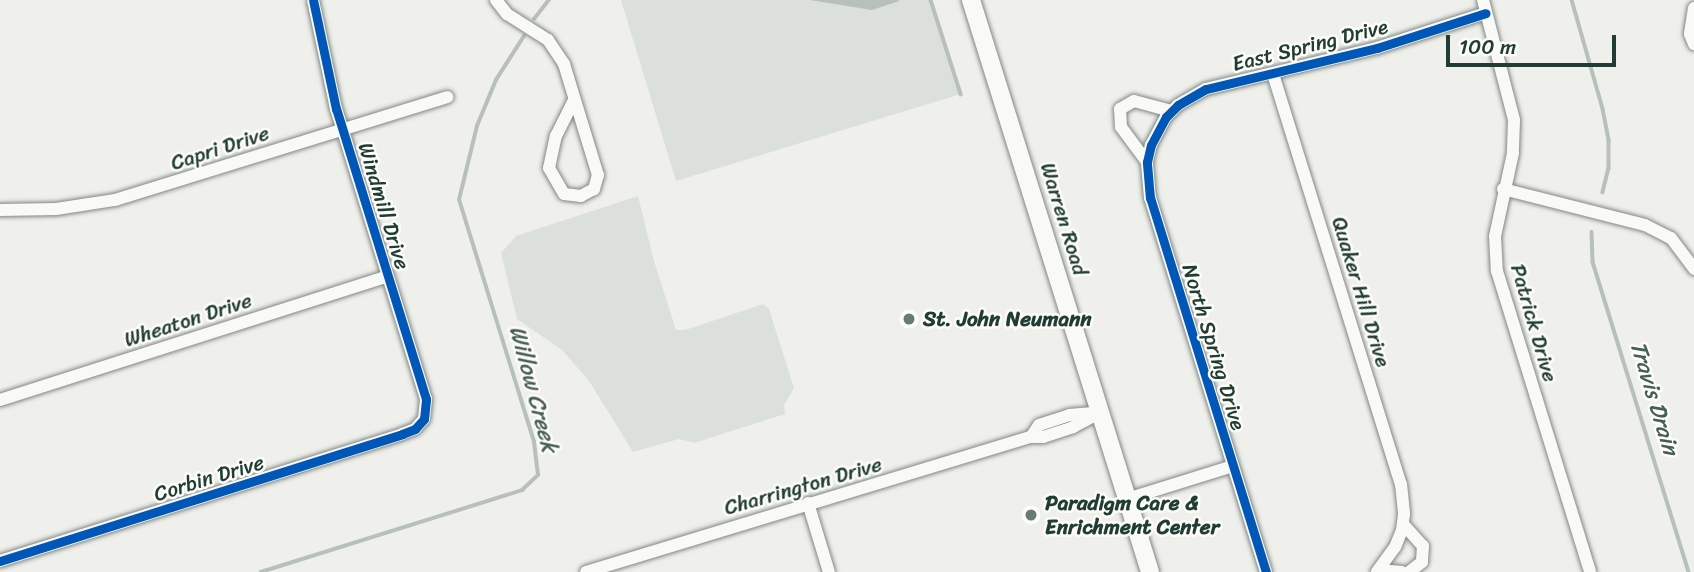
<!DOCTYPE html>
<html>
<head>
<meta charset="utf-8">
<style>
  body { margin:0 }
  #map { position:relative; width:1694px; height:572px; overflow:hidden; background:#eff0ec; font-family:Sriracha,sans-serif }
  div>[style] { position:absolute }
  .green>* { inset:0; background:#dce0db }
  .water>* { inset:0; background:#b7c0ba }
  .stream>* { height:3.5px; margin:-1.75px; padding:0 1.75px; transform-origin:1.75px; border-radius:1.75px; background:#b7c0ba }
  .roads { filter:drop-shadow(0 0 2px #828885) drop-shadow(0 0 2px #828885) }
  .street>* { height:12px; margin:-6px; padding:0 6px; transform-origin:6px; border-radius:6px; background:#f9f9f7 }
  .secondary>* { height:18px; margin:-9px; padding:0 9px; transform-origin:9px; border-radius:9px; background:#f9f9f7 }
  .cycleway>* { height:9px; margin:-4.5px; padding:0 4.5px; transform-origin:4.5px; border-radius:4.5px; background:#0057b8 }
  .dots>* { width:19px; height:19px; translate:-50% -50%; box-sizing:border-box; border:4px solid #fdfcf7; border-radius:50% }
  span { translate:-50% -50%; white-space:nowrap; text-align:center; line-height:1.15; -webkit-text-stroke:5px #fdfcf7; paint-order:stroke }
  .street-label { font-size:21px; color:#1f3d34 }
  .poi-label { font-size:21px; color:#1f3d34; font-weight:700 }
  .left { translate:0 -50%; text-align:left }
  .water-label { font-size:23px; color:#455e56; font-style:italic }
  .scale { position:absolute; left:1446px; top:35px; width:170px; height:32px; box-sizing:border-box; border:4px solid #1f3d34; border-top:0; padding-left:9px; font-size:21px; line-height:24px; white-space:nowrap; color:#1f3d34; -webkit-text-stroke:5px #fdfcf7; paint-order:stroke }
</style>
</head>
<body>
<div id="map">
  <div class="green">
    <i style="clip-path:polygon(621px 0,932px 0,961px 94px,676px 181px)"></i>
    <i style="clip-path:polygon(638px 196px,654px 261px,676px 330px,685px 330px,763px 304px,769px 309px,794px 388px,784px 405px,785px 414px,694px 443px,679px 439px,633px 452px,589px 381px,562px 350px,517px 319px,501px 253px,516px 236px)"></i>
  </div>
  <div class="water">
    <i style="clip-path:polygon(810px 0,899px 0,899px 1px,872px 10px)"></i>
  </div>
  <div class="stream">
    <i style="left:931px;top:0;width:99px;rotate:72.3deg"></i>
    <i style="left:1572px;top:0;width:113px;rotate:74.1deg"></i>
    <i style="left:1603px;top:109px;width:33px;rotate:79deg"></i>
    <i style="left:1609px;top:141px;width:27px;rotate:90deg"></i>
    <i style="left:1609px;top:168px;width:25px;rotate:104deg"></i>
    <i style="left:534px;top:19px;width:24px;rotate:-52deg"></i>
    <i style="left:1592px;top:232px;width:30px;rotate:88deg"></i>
    <i style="left:1593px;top:262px;width:325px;rotate:72.8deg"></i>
    <i style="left:261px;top:572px;width:274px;rotate:-17.4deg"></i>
    <i style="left:522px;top:490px;width:22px;rotate:-43deg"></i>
    <i style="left:538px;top:475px;width:33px;rotate:-97deg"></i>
    <i style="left:534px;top:442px;width:253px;rotate:-107.2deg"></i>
    <i style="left:459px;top:200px;width:76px;rotate:-76.3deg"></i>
    <i style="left:477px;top:126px;width:50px;rotate:-67.6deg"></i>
    <i style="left:496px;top:80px;width:52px;rotate:-57.5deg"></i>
  </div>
  <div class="roads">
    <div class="street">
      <i style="left:496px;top:0;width:18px;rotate:52deg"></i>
      <i style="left:507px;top:14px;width:49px;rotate:32.4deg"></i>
      <i style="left:548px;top:40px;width:29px;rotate:56deg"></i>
      <i style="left:564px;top:64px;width:116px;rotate:73deg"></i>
      <i style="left:598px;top:175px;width:15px;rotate:106deg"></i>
      <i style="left:594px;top:189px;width:15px;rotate:152deg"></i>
      <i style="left:581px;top:196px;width:17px;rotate:-173deg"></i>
      <i style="left:564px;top:194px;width:30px;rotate:-120deg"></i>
      <i style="left:549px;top:168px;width:33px;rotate:-78deg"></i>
      <i style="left:556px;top:136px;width:40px;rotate:-63.4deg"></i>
      <i style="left:1483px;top:0;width:124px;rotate:75.5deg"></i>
      <i style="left:1514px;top:120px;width:33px;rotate:92deg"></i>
      <i style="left:1513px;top:153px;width:85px;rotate:102.2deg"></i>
      <i style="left:1495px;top:236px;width:35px;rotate:87deg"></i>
      <i style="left:1497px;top:271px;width:315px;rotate:72.8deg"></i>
      <i style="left:1694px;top:8px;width:26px;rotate:99deg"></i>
      <i style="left:1690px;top:34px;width:11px;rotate:68deg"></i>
      <i style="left:1273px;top:74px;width:430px;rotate:72.7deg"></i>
      <i style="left:1401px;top:484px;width:30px;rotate:84deg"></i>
      <i style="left:1404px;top:514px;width:16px;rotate:97deg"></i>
      <i style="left:1402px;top:530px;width:18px;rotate:112deg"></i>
      <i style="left:1395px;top:547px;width:31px;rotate:126deg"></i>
      <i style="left:1147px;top:162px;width:44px;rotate:-126.6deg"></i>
      <i style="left:1121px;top:127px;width:18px;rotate:-93deg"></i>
      <i style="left:1120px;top:109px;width:16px;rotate:-30deg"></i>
      <i style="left:1134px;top:101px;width:39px;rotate:15deg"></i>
      <i style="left:1503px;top:189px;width:146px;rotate:14.2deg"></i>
      <i style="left:1645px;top:225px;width:29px;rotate:27deg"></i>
      <i style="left:1671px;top:238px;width:39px;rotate:53deg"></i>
      <i style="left:0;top:210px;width:56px;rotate:-1deg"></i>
      <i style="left:56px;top:209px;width:60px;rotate:-8.7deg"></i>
      <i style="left:115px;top:200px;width:348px;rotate:-17.2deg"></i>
      <i style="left:0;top:400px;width:407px;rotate:-17.7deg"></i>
      <i style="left:1031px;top:437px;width:14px;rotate:-56deg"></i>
      <i style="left:1039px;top:425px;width:32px;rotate:-18deg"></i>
      <i style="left:1069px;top:415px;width:24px;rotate:-5deg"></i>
      <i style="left:1127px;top:499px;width:111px;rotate:-17.3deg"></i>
      <i style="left:808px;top:503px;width:72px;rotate:73.1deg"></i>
      <i style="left:1403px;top:524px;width:30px;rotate:48deg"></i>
      <i style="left:1423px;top:546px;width:16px;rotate:94deg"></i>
      <i style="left:1422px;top:562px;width:16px;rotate:142deg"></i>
      <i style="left:0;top:561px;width:422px;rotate:-17.5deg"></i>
      <i style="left:402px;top:434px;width:14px;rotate:-21deg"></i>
      <i style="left:415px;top:429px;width:13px;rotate:-48deg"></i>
      <i style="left:424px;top:419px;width:20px;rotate:-84deg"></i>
      <i style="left:426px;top:399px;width:304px;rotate:-107.2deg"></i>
      <i style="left:336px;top:109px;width:111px;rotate:-101.9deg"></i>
      <i style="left:1379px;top:570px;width:23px;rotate:5deg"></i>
      <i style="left:586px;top:572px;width:465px;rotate:-16.9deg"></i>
      <i style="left:1031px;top:437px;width:12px"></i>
      <i style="left:1043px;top:437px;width:32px;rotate:-18deg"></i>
      <i style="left:1073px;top:427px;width:30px;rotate:-28deg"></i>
      <i style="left:1266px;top:572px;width:392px;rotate:-107.2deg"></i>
      <i style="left:1150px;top:198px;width:36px;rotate:-95deg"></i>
      <i style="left:1147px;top:162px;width:17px;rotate:-77deg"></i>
      <i style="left:1151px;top:145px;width:32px;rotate:-62deg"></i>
      <i style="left:1166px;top:117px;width:17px;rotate:-45deg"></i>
      <i style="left:1178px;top:105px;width:32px;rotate:-30deg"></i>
      <i style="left:1206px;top:89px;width:176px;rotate:-13.5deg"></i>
      <i style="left:1377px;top:48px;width:114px;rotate:-17.8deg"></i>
    </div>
    <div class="secondary">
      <i style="left:971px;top:0;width:599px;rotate:72.62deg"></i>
    </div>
  </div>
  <div class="cycleway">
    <i style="left:0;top:561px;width:422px;rotate:-17.5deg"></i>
    <i style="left:402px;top:434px;width:14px;rotate:-21deg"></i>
    <i style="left:415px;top:429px;width:13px;rotate:-48deg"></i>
    <i style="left:424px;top:419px;width:20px;rotate:-84deg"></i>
    <i style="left:426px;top:399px;width:304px;rotate:-107.2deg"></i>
    <i style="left:336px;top:109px;width:111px;rotate:-101.9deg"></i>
    <i style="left:1266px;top:572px;width:392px;rotate:-107.2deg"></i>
    <i style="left:1150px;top:198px;width:36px;rotate:-95deg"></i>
    <i style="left:1147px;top:162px;width:17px;rotate:-77deg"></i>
    <i style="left:1151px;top:145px;width:32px;rotate:-62deg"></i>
    <i style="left:1166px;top:117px;width:17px;rotate:-45deg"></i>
    <i style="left:1178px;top:105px;width:32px;rotate:-30deg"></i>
    <i style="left:1206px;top:89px;width:176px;rotate:-13.5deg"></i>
    <i style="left:1377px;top:48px;width:114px;rotate:-17.8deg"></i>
  </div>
  <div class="dots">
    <i style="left:909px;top:319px;background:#687c74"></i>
    <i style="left:1031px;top:515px;background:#687c74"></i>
  </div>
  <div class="street-label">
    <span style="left:1310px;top:45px;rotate:-14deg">East Spring Drive</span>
    <span style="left:220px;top:148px;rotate:-18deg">Capri Drive</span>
    <span style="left:384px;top:206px;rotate:73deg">Windmill Drive</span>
    <span style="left:1064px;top:219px;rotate:73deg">Warren Road</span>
    <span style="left:1361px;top:292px;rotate:73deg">Quaker Hill Drive</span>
    <span style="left:188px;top:320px;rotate:-18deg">Wheaton Drive</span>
    <span style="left:1534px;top:323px;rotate:74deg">Patrick Drive</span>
    <span style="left:1214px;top:347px;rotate:73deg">North Spring Drive</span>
    <span style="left:209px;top:478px;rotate:-17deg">Corbin Drive</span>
    <span style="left:803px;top:486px;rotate:-16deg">Charrington Drive</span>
  </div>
  <div class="poi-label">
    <span class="left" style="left:923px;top:319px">St. John Neumann</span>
    <span class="left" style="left:1045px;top:515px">Paradigm Care &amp;<br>Enrichment Center</span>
  </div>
  <div class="water-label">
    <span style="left:533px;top:389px;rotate:75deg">Willow Creek</span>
    <span style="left:1654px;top:398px;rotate:73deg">Travis Drain</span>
  </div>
  <div class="scale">100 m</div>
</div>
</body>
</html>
